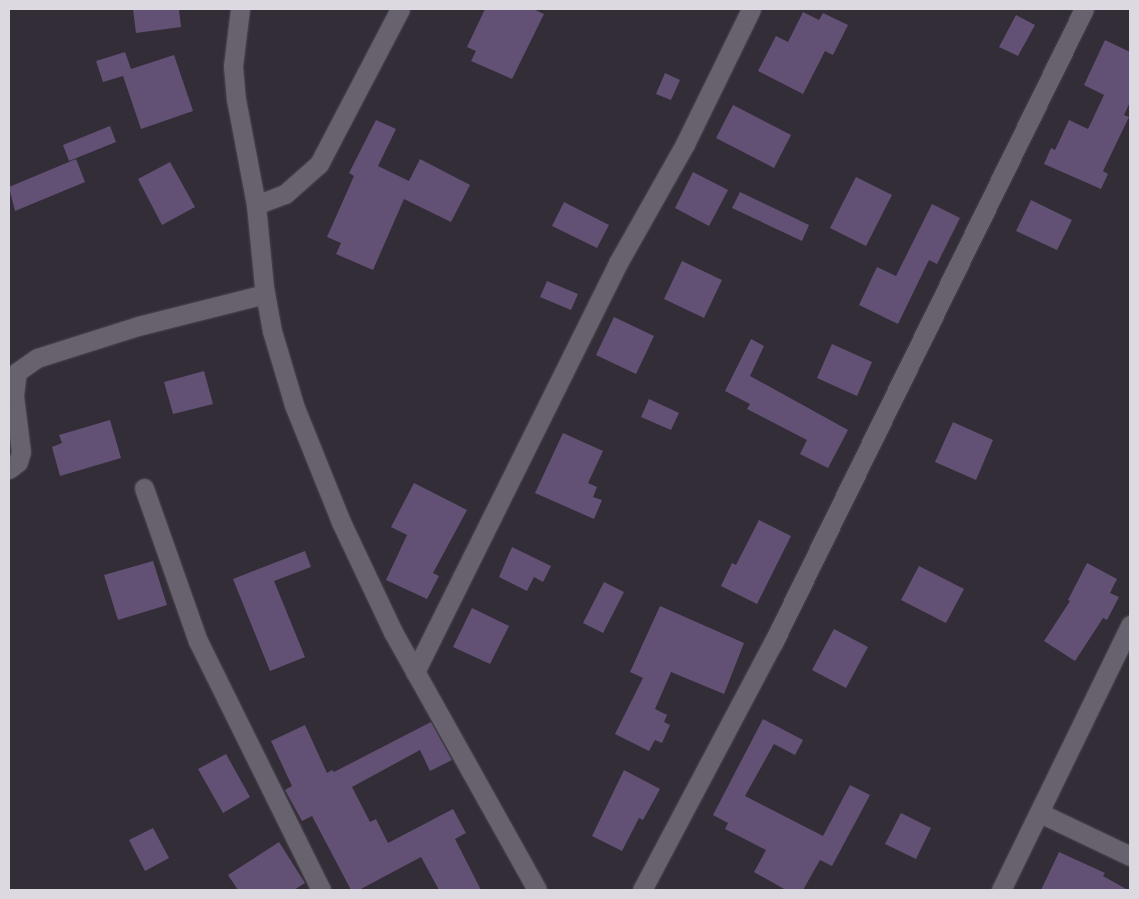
<!DOCTYPE html>
<html>
<head>
<meta charset="utf-8">
<style>
  body { margin:0 }
  #map { position:relative; width:1139px; height:899px; overflow:hidden; background:#322d37; font-family:"Roboto Condensed",sans-serif }
  div>[style] { position:absolute }
  .building>* { inset:0; background:#635175 }
  .roads { filter:drop-shadow(0 0 1px #4c4850) drop-shadow(0 0 1px #4c4850) }
  .minor>* { height:19px; margin:-9.5px; padding:0 9.5px; transform-origin:9.5px; border-radius:9.5px; background:#68626e }
  span { translate:-50% -50%; white-space:nowrap; text-align:center; line-height:1.15; -webkit-text-stroke:4px #322d37; paint-order:stroke }
  .frame { position:absolute; inset:0; border:10px solid #dcd9e0; pointer-events:none }
</style>
</head>
<body>
<div id="map">
  <div class="building">
    <i style="clip-path:polygon(133px 9px,179px 9px,181px 27px,136px 33px)"></i>
    <i style="clip-path:polygon(485px 9px,533px 9px,544px 14px,512px 79px,471px 61px,476px 51px,467px 47px)"></i>
    <i style="clip-path:polygon(803px 12px,819px 20px,823px 13px,848px 25px,833px 55px,825px 51px,803px 94px,758px 71px,776px 36px,788px 42px)"></i>
    <i style="clip-path:polygon(1016px 15px,1035px 25px,1018px 56px,999px 47px)"></i>
    <i style="clip-path:polygon(1105px 40px,1130px 52px,1130px 102px,1124px 115px,1129px 117px,1103px 171px,1108px 174px,1101px 189px,1044px 164px,1051px 148px,1055px 150px,1069px 120px,1088px 129px,1104px 95px,1084px 85px)"></i>
    <i style="clip-path:polygon(125px 52px,131px 69px,174px 55px,193px 111px,141px 129px,123px 76px,103px 82px,96px 61px)"></i>
    <i style="clip-path:polygon(665px 73px,680px 80px,671px 100px,656px 94px)"></i>
    <i style="clip-path:polygon(733px 105px,791px 135px,774px 168px,716px 138px)"></i>
    <i style="clip-path:polygon(376px 120px,396px 129px,378px 166px,409px 181px,420px 159px,470px 185px,451px 222px,404px 199px,373px 270px,336px 254px,341px 243px,327px 237px,354px 176px,349px 173px)"></i>
    <i style="clip-path:polygon(110px 126px,116px 142px,69px 161px,63px 145px)"></i>
    <i style="clip-path:polygon(76px 159px,85px 182px,15px 211px,9px 187px)"></i>
    <i style="clip-path:polygon(170px 162px,195px 207px,162px 225px,138px 179px)"></i>
    <i style="clip-path:polygon(693px 172px,728px 190px,709px 226px,675px 208px)"></i>
    <i style="clip-path:polygon(856px 177px,892px 195px,866px 246px,830px 228px)"></i>
    <i style="clip-path:polygon(740px 192px,809px 225px,802px 241px,732px 208px)"></i>
    <i style="clip-path:polygon(1031px 200px,1072px 220px,1057px 250px,1016px 231px)"></i>
    <i style="clip-path:polygon(564px 202px,609px 225px,597px 248px,552px 226px)"></i>
    <i style="clip-path:polygon(932px 204px,960px 218px,937px 264px,929px 260px,898px 324px,859px 305px,877px 267px,896px 276px)"></i>
    <i style="clip-path:polygon(682px 261px,722px 280px,704px 318px,664px 299px)"></i>
    <i style="clip-path:polygon(547px 281px,578px 294px,571px 310px,540px 297px)"></i>
    <i style="clip-path:polygon(614px 317px,654px 336px,636px 374px,596px 355px)"></i>
    <i style="clip-path:polygon(751px 339px,764px 346px,750px 376px,848px 430px,828px 468px,800px 454px,807px 440px,747px 409px,750px 404px,725px 391px)"></i>
    <i style="clip-path:polygon(832px 344px,872px 362px,857px 396px,817px 378px)"></i>
    <i style="clip-path:polygon(204px 371px,213px 404px,173px 414px,164px 382px)"></i>
    <i style="clip-path:polygon(649px 399px,679px 413px,671px 430px,641px 417px)"></i>
    <i style="clip-path:polygon(110px 420px,121px 458px,60px 476px,52px 447px,62px 443px,59px 435px)"></i>
    <i style="clip-path:polygon(953px 422px,993px 440px,976px 480px,935px 462px)"></i>
    <i style="clip-path:polygon(563px 433px,603px 451px,588px 483px,597px 487px,593px 497px,602px 500px,594px 519px,535px 493px)"></i>
    <i style="clip-path:polygon(414px 483px,467px 510px,433px 573px,439px 576px,427px 599px,386px 580px,407px 535px,391px 527px)"></i>
    <i style="clip-path:polygon(759px 520px,791px 536px,757px 604px,721px 586px,732px 563px,736px 565px)"></i>
    <i style="clip-path:polygon(512px 547px,551px 566px,543px 582px,534px 577px,527px 591px,499px 577px)"></i>
    <i style="clip-path:polygon(305px 551px,311px 567px,274px 581px,305px 657px,270px 671px,233px 579px)"></i>
    <i style="clip-path:polygon(153px 561px,167px 605px,118px 620px,104px 575px)"></i>
    <i style="clip-path:polygon(1087px 563px,1117px 579px,1110px 593px,1119px 597px,1107px 620px,1103px 618px,1075px 661px,1044px 641px,1070px 601px,1068px 600px)"></i>
    <i style="clip-path:polygon(919px 566px,964px 589px,946px 623px,901px 600px)"></i>
    <i style="clip-path:polygon(604px 582px,624px 592px,603px 633px,583px 623px)"></i>
    <i style="clip-path:polygon(660px 606px,744px 643px,724px 694px,671px 672px,655px 709px,667px 715px,664px 722px,670px 725px,662px 743px,655px 740px,649px 751px,615px 734px,643px 678px,630px 672px)"></i>
    <i style="clip-path:polygon(472px 608px,509px 626px,490px 664px,453px 647px)"></i>
    <i style="clip-path:polygon(834px 629px,868px 647px,846px 688px,812px 670px)"></i>
    <i style="clip-path:polygon(763px 719px,803px 740px,795px 755px,774px 744px,745px 796px,823px 836px,850px 785px,870px 795px,832px 866px,820px 860px,803px 890px,786px 890px,754px 872px,766px 850px,725px 829px,728px 823px,713px 815px)"></i>
    <i style="clip-path:polygon(431px 722px,452px 760px,430px 771px,420px 750px,352px 787px,370px 822px,376px 819px,388px 843px,453px 809px,466px 833px,455px 839px,481px 890px,439px 890px,421px 857px,359px 890px,351px 890px,312px 816px,302px 821px,285px 790px,292px 786px,271px 741px,305px 725px,327px 773px,332px 770px,334px 772px)"></i>
    <i style="clip-path:polygon(226px 754px,250px 797px,223px 813px,198px 769px)"></i>
    <i style="clip-path:polygon(624px 770px,660px 789px,643px 820px,639px 818px,622px 851px,592px 836px)"></i>
    <i style="clip-path:polygon(901px 813px,931px 828px,916px 859px,885px 844px)"></i>
    <i style="clip-path:polygon(153px 828px,169px 858px,145px 871px,129px 840px)"></i>
    <i style="clip-path:polygon(279px 842px,305px 883px,294px 890px,238px 890px,228px 875px)"></i>
    <i style="clip-path:polygon(1059px 852px,1105px 873px,1103px 876px,1128px 890px,1041px 890px)"></i>
  </div>
  <div class="roads">
    <div class="minor">
      <i style="left:240px;top:9px;width:57px;rotate:97deg"></i>
      <i style="left:233px;top:66px;width:33px;rotate:85deg"></i>
      <i style="left:236px;top:99px;width:108px;rotate:79.3deg"></i>
      <i style="left:256px;top:205px;width:82px;rotate:84.4deg"></i>
      <i style="left:264px;top:287px;width:45px;rotate:79.7deg"></i>
      <i style="left:272px;top:331px;width:77px;rotate:73.4deg"></i>
      <i style="left:294px;top:405px;width:126px;rotate:68.1deg"></i>
      <i style="left:341px;top:522px;width:122px;rotate:64.7deg"></i>
      <i style="left:393px;top:632px;width:295px;rotate:60.8deg"></i>
      <i style="left:256px;top:205px;width:31px;rotate:-21deg"></i>
      <i style="left:285px;top:194px;width:45px;rotate:-41.4deg"></i>
      <i style="left:319px;top:164px;width:175px;rotate:-62.4deg"></i>
      <i style="left:9px;top:469px;width:11px;rotate:-38deg"></i>
      <i style="left:18px;top:462px;width:10px;rotate:-73deg"></i>
      <i style="left:21px;top:452px;width:56px;rotate:-97.1deg"></i>
      <i style="left:14px;top:396px;width:24px;rotate:-83deg"></i>
      <i style="left:17px;top:372px;width:24px;rotate:-35deg"></i>
      <i style="left:37px;top:358px;width:106px;rotate:-17.6deg"></i>
      <i style="left:138px;top:326px;width:131px;rotate:-14.1deg"></i>
      <i style="left:144px;top:488px;width:162px;rotate:70.6deg"></i>
      <i style="left:198px;top:641px;width:278px;rotate:63.7deg"></i>
      <i style="left:415px;top:672px;width:457px;rotate:-63.6deg"></i>
      <i style="left:618px;top:263px;width:137px;rotate:-60.6deg"></i>
      <i style="left:685px;top:144px;width:150px;rotate:-63.9deg"></i>
      <i style="left:1040px;top:813px;width:100px;rotate:25.5deg"></i>
      <i style="left:642px;top:890px;width:280px;rotate:-62.1deg"></i>
      <i style="left:773px;top:643px;width:706px;rotate:-63.87deg"></i>
      <i style="left:1001px;top:890px;width:295px;rotate:-64deg"></i>
    </div>
  </div>
  <div class="frame"></div>
</div>
</body>
</html>
